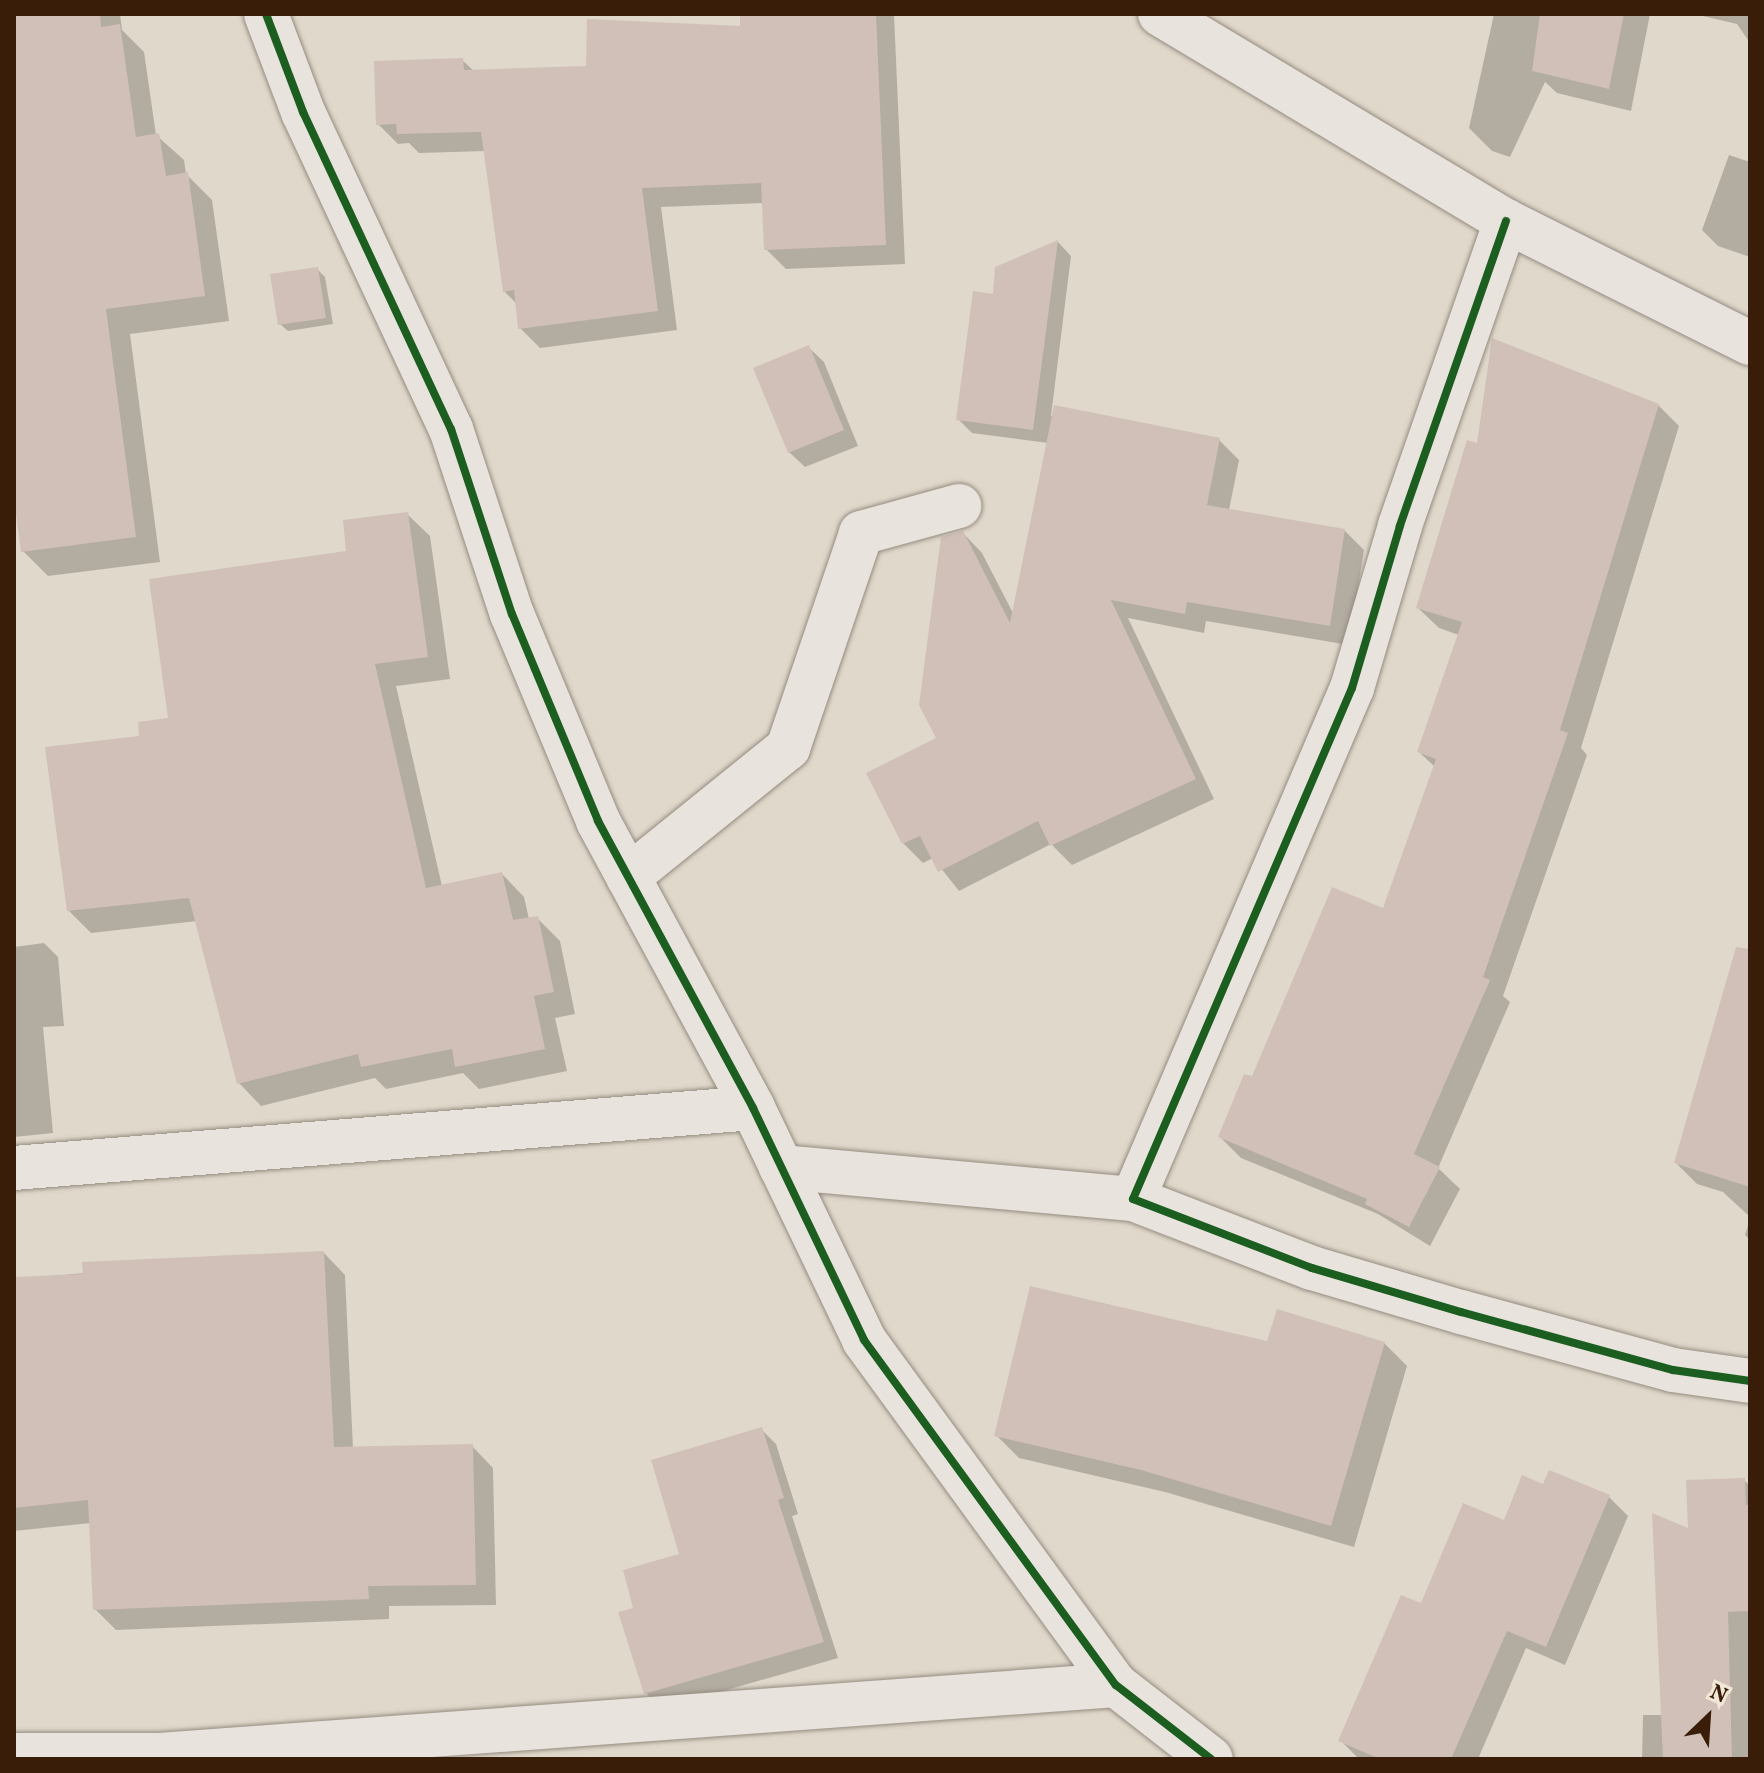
<!DOCTYPE html>
<html>
<head>
<meta charset="utf-8">
<style>
  body { margin:0 }
  #map { position:relative; width:1764px; height:1773px; overflow:hidden; background:#e0d8ca; font-family:Vollkorn,serif }
  div>[style] { position:absolute }
  .shadow>* { inset:0; background:#0003 }
  .building>* { inset:0; background:#d1c0b7 }
  .roads { filter:drop-shadow(0 0 2px #958c81) drop-shadow(0 0 2px #958c81) }
  .street>* { height:44px; margin:-22px; padding:0 22px; transform-origin:22px; border-radius:22px; background:#e8e3dc }
  .cycleway>* { height:8px; margin:-4px; padding:0 4px; transform-origin:4px; border-radius:4px; background:#1b5e20 }
  span { translate:-50% -50%; white-space:nowrap; text-align:center; line-height:1.15; -webkit-text-stroke:7px #f1e7d7; paint-order:stroke }
  .frame { position:absolute; inset:0; border:16px solid #3a1d09; pointer-events:none }
  .north { position:absolute; left:1668px; top:1677px; width:80px; height:80px; -webkit-text-stroke:6px #f1e7d7; paint-order:stroke; rotate:25deg; font-size:22px; font-weight:700; line-height:32px; text-align:center; color:#3a1d09 }
  .north::after { content:''; display:block; margin:auto; width:28px; height:36px; background:#3a1d09; clip-path:polygon(50% 0,100% 100%,50% 72%,0 100%) }
</style>
</head>
<body>
<div id="map">
  <div class="shadow">
    <i style="clip-path:polygon(14px 14px,120px 14px,122px 30px,144px 52px,156px 135px,184px 160px,186px 174px,212px 200px,229px 321px,130px 334px,160px 562px,48px 576px,23px 551px,14px 484px)"></i>
    <i style="clip-path:polygon(773px 14px,894px 14px,905px 264px,786px 269px,766px 249px,764px 203px,661px 207px,677px 330px,540px 348px,520px 328px,517px 304px,504px 291px,486px 151px,419px 153px,409px 143px,398px 144px,378px 124px,462px 60px,474px 71px,588px 68px,787px 50px)"></i>
    <i style="clip-path:polygon(1494px 14px,1650px 14px,1631px 111px,1557px 93px,1545px 82px,1510px 157px,1492px 151px,1469px 128px)"></i>
    <i style="clip-path:polygon(1694px 14px,1750px 14px,1750px 43px,1737px 24px)"></i>
    <i style="clip-path:polygon(1729px 155px,1750px 162px,1750px 257px,1718px 246px,1702px 230px)"></i>
    <i style="clip-path:polygon(1058px 242px,1071px 256px,1051px 416px,1219px 440px,1239px 460px,1229px 510px,1345px 531px,1364px 550px,1349px 645px,1206px 621px,1204px 633px,1128px 618px,1214px 799px,1072px 865px,1051px 844px,959px 891px,933px 858px,923px 863px,903px 843px,938px 739px,963px 533px,982px 553px,1014px 615px,1048px 443px,972px 433px,958px 419px,995px 296px)"></i>
    <i style="clip-path:polygon(317px 269px,325px 277px,333px 324px,288px 331px,280px 324px)"></i>
    <i style="clip-path:polygon(808px 347px,824px 362px,858px 446px,805px 467px,789px 452px)"></i>
    <i style="clip-path:polygon(1658px 405px,1679px 426px,1581px 748px,1587px 755px,1503px 996px,1510px 1002px,1438px 1168px,1460px 1189px,1430px 1246px,1378px 1214px,1241px 1158px,1220px 1137px,1253px 1079px,1384px 911px,1435px 767px,1419px 752px,1459px 635px,1439px 628px,1418px 608px,1479px 445px)"></i>
    <i style="clip-path:polygon(407px 514px,430px 536px,450px 679px,396px 686px,442px 886px,502px 874px,524px 897px,529px 919px,537px 918px,560px 941px,575px 1014px,555px 1018px,567px 1071px,479px 1089px,463px 1073px,386px 1089px,375px 1078px,261px 1106px,239px 1083px,197px 921px,91px 933px,68px 910px,142px 738px,171px 720px,348px 553px)"></i>
    <i style="clip-path:polygon(44px 943px,58px 957px,64px 1026px,43px 1027px,53px 1133px,14px 1137px,14px 947px)"></i>
    <i style="clip-path:polygon(1750px 1028px,1750px 1217px,1723px 1192px,1697px 1184px,1676px 1163px)"></i>
    <i style="clip-path:polygon(1750px 1219px,1750px 1240px,1745px 1235px)"></i>
    <i style="clip-path:polygon(324px 1253px,345px 1275px,353px 1449px,472px 1446px,493px 1468px,496px 1605px,389px 1606px,389px 1619px,116px 1630px,95px 1609px,91px 1523px,14px 1531px,14px 1279px)"></i>
    <i style="clip-path:polygon(1384px 1343px,1407px 1366px,1354px 1547px,1165px 1492px,1019px 1458px,996px 1435px,1269px 1344px)"></i>
    <i style="clip-path:polygon(761px 1429px,776px 1444px,798px 1514px,792px 1516px,838px 1658px,661px 1709px,646px 1693px,636px 1610px,682px 1555px)"></i>
    <i style="clip-path:polygon(1744px 1480px,1750px 1486px,1750px 1759px,1642px 1759px,1643px 1715px,1663px 1715px,1690px 1531px)"></i>
    <i style="clip-path:polygon(1545px 1486px,1609px 1497px,1628px 1516px,1565px 1665px,1526px 1648px,1478px 1759px,1359px 1759px,1340px 1740px,1422px 1606px)"></i>
  </div>
  <div class="building">
    <i style="clip-path:polygon(14px 14px,100px 14px,101px 27px,120px 24px,136px 137px,159px 133px,166px 176px,188px 172px,205px 296px,106px 309px,136px 537px,21px 552px,14px 499px)"></i>
    <i style="clip-path:polygon(740px 14px,876px 14px,886px 245px,764px 250px,761px 183px,642px 188px,658px 311px,518px 329px,514px 290px,503px 292px,481px 132px,397px 134px,396px 124px,376px 125px,374px 61px,463px 58px,464px 70px,586px 66px,587px 19px,740px 26px)"></i>
    <i style="clip-path:polygon(1540px 14px,1624px 14px,1609px 89px,1532px 71px)"></i>
    <i style="clip-path:polygon(1058px 240px,1033px 430px,956px 420px,973px 291px,993px 294px,995px 267px)"></i>
    <i style="clip-path:polygon(318px 267px,326px 318px,278px 325px,270px 274px)"></i>
    <i style="clip-path:polygon(1492px 338px,1659px 404px,1560px 730px,1568px 733px,1483px 977px,1490px 980px,1414px 1154px,1440px 1167px,1409px 1227px,1365px 1204px,1367px 1199px,1218px 1137px,1244px 1074px,1252px 1076px,1332px 887px,1383px 908px,1436px 759px,1417px 752px,1462px 622px,1416px 608px,1467px 440px,1477px 443px)"></i>
    <i style="clip-path:polygon(809px 345px,844px 430px,788px 453px,753px 368px)"></i>
    <i style="clip-path:polygon(1054px 405px,1220px 438px,1207px 505px,1345px 529px,1330px 626px,1187px 602px,1185px 614px,1111px 600px,1196px 779px,1050px 846px,1038px 821px,938px 872px,920px 836px,902px 844px,866px 773px,936px 738px,919px 705px,941px 537px,963px 531px,1010px 623px)"></i>
    <i style="clip-path:polygon(408px 512px,428px 657px,375px 664px,426px 888px,502px 872px,513px 920px,538px 916px,554px 992px,534px 996px,545px 1049px,455px 1067px,452px 1049px,361px 1067px,358px 1054px,237px 1084px,189px 898px,67px 911px,45px 747px,139px 736px,138px 722px,168px 718px,149px 579px,346px 551px,343px 520px)"></i>
    <i style="clip-path:polygon(1736px 947px,1750px 949px,1750px 1187px,1674px 1163px)"></i>
    <i style="clip-path:polygon(324px 1251px,334px 1447px,473px 1444px,476px 1585px,368px 1586px,369px 1599px,93px 1610px,88px 1500px,14px 1508px,14px 1277px,83px 1274px,82px 1262px)"></i>
    <i style="clip-path:polygon(1030px 1286px,1267px 1341px,1277px 1309px,1385px 1342px,1331px 1526px,1141px 1470px,994px 1436px)"></i>
    <i style="clip-path:polygon(762px 1427px,784px 1498px,778px 1500px,824px 1642px,644px 1694px,618px 1612px,633px 1608px,623px 1570px,679px 1554px,651px 1460px)"></i>
    <i style="clip-path:polygon(1549px 1470px,1610px 1495px,1546px 1647px,1507px 1631px,1451px 1759px,1380px 1759px,1338px 1741px,1401px 1595px,1421px 1603px,1463px 1503px,1504px 1520px,1522px 1475px,1543px 1484px)"></i>
    <i style="clip-path:polygon(1745px 1478px,1746px 1505px,1750px 1505px,1750px 1611px,1728px 1612px,1732px 1759px,1663px 1759px,1652px 1513px,1688px 1528px,1686px 1480px)"></i>
  </div>
  <div class="roads">
    <div class="street">
      <i style="left:266px;top:14px;width:105px;rotate:69.3deg"></i>
      <i style="left:303px;top:112px;width:350px;rotate:65deg"></i>
      <i style="left:451px;top:429px;width:195px;rotate:71.8deg"></i>
      <i style="left:512px;top:614px;width:224px;rotate:67.4deg"></i>
      <i style="left:598px;top:821px;width:326px;rotate:61.6deg"></i>
      <i style="left:753px;top:1108px;width:257px;rotate:64.4deg"></i>
      <i style="left:864px;top:1340px;width:427px;rotate:53.9deg"></i>
      <i style="left:1116px;top:1685px;width:120px;rotate:37.9deg"></i>
      <i style="left:1160px;top:14px;width:403px;rotate:30.9deg"></i>
      <i style="left:1506px;top:221px;width:273px;rotate:26.6deg"></i>
      <i style="left:1506px;top:221px;width:323px;rotate:109.2deg"></i>
      <i style="left:1400px;top:526px;width:169px;rotate:106.5deg"></i>
      <i style="left:1352px;top:688px;width:556px;rotate:113.2deg"></i>
      <i style="left:1133px;top:1199px;width:192px;rotate:21.1deg"></i>
      <i style="left:1312px;top:1268px;width:155px;rotate:16.5deg"></i>
      <i style="left:1461px;top:1312px;width:220px;rotate:15.3deg"></i>
      <i style="left:1673px;top:1370px;width:78px;rotate:8.1deg"></i>
      <i style="left:628px;top:877px;width:206px;rotate:-38.9deg"></i>
      <i style="left:788px;top:748px;width:227px;rotate:-71.2deg"></i>
      <i style="left:861px;top:533px;width:102px;rotate:-15.4deg"></i>
      <i style="left:781px;top:1167px;width:353px;rotate:5.2deg"></i>
      <i style="left:14px;top:1168px;width:741px;rotate:-4.64deg"></i>
      <i style="left:14px;top:1755px;width:145px"></i>
      <i style="left:159px;top:1755px;width:960px;rotate:-4.18deg"></i>
    </div>
  </div>
  <div class="cycleway">
    <i style="left:266px;top:14px;width:105px;rotate:69.3deg"></i>
    <i style="left:303px;top:112px;width:350px;rotate:65deg"></i>
    <i style="left:451px;top:429px;width:195px;rotate:71.8deg"></i>
    <i style="left:512px;top:614px;width:224px;rotate:67.4deg"></i>
    <i style="left:598px;top:821px;width:326px;rotate:61.6deg"></i>
    <i style="left:753px;top:1108px;width:257px;rotate:64.4deg"></i>
    <i style="left:864px;top:1340px;width:427px;rotate:53.9deg"></i>
    <i style="left:1116px;top:1685px;width:120px;rotate:37.9deg"></i>
    <i style="left:1506px;top:221px;width:323px;rotate:109.2deg"></i>
    <i style="left:1400px;top:526px;width:169px;rotate:106.5deg"></i>
    <i style="left:1352px;top:688px;width:556px;rotate:113.2deg"></i>
    <i style="left:1133px;top:1199px;width:192px;rotate:21.1deg"></i>
    <i style="left:1312px;top:1268px;width:155px;rotate:16.5deg"></i>
    <i style="left:1461px;top:1312px;width:220px;rotate:15.3deg"></i>
    <i style="left:1673px;top:1370px;width:78px;rotate:8.1deg"></i>
  </div>
  <div class="frame"></div>
  <div class="north">N</div>
</div>
</body>
</html>
